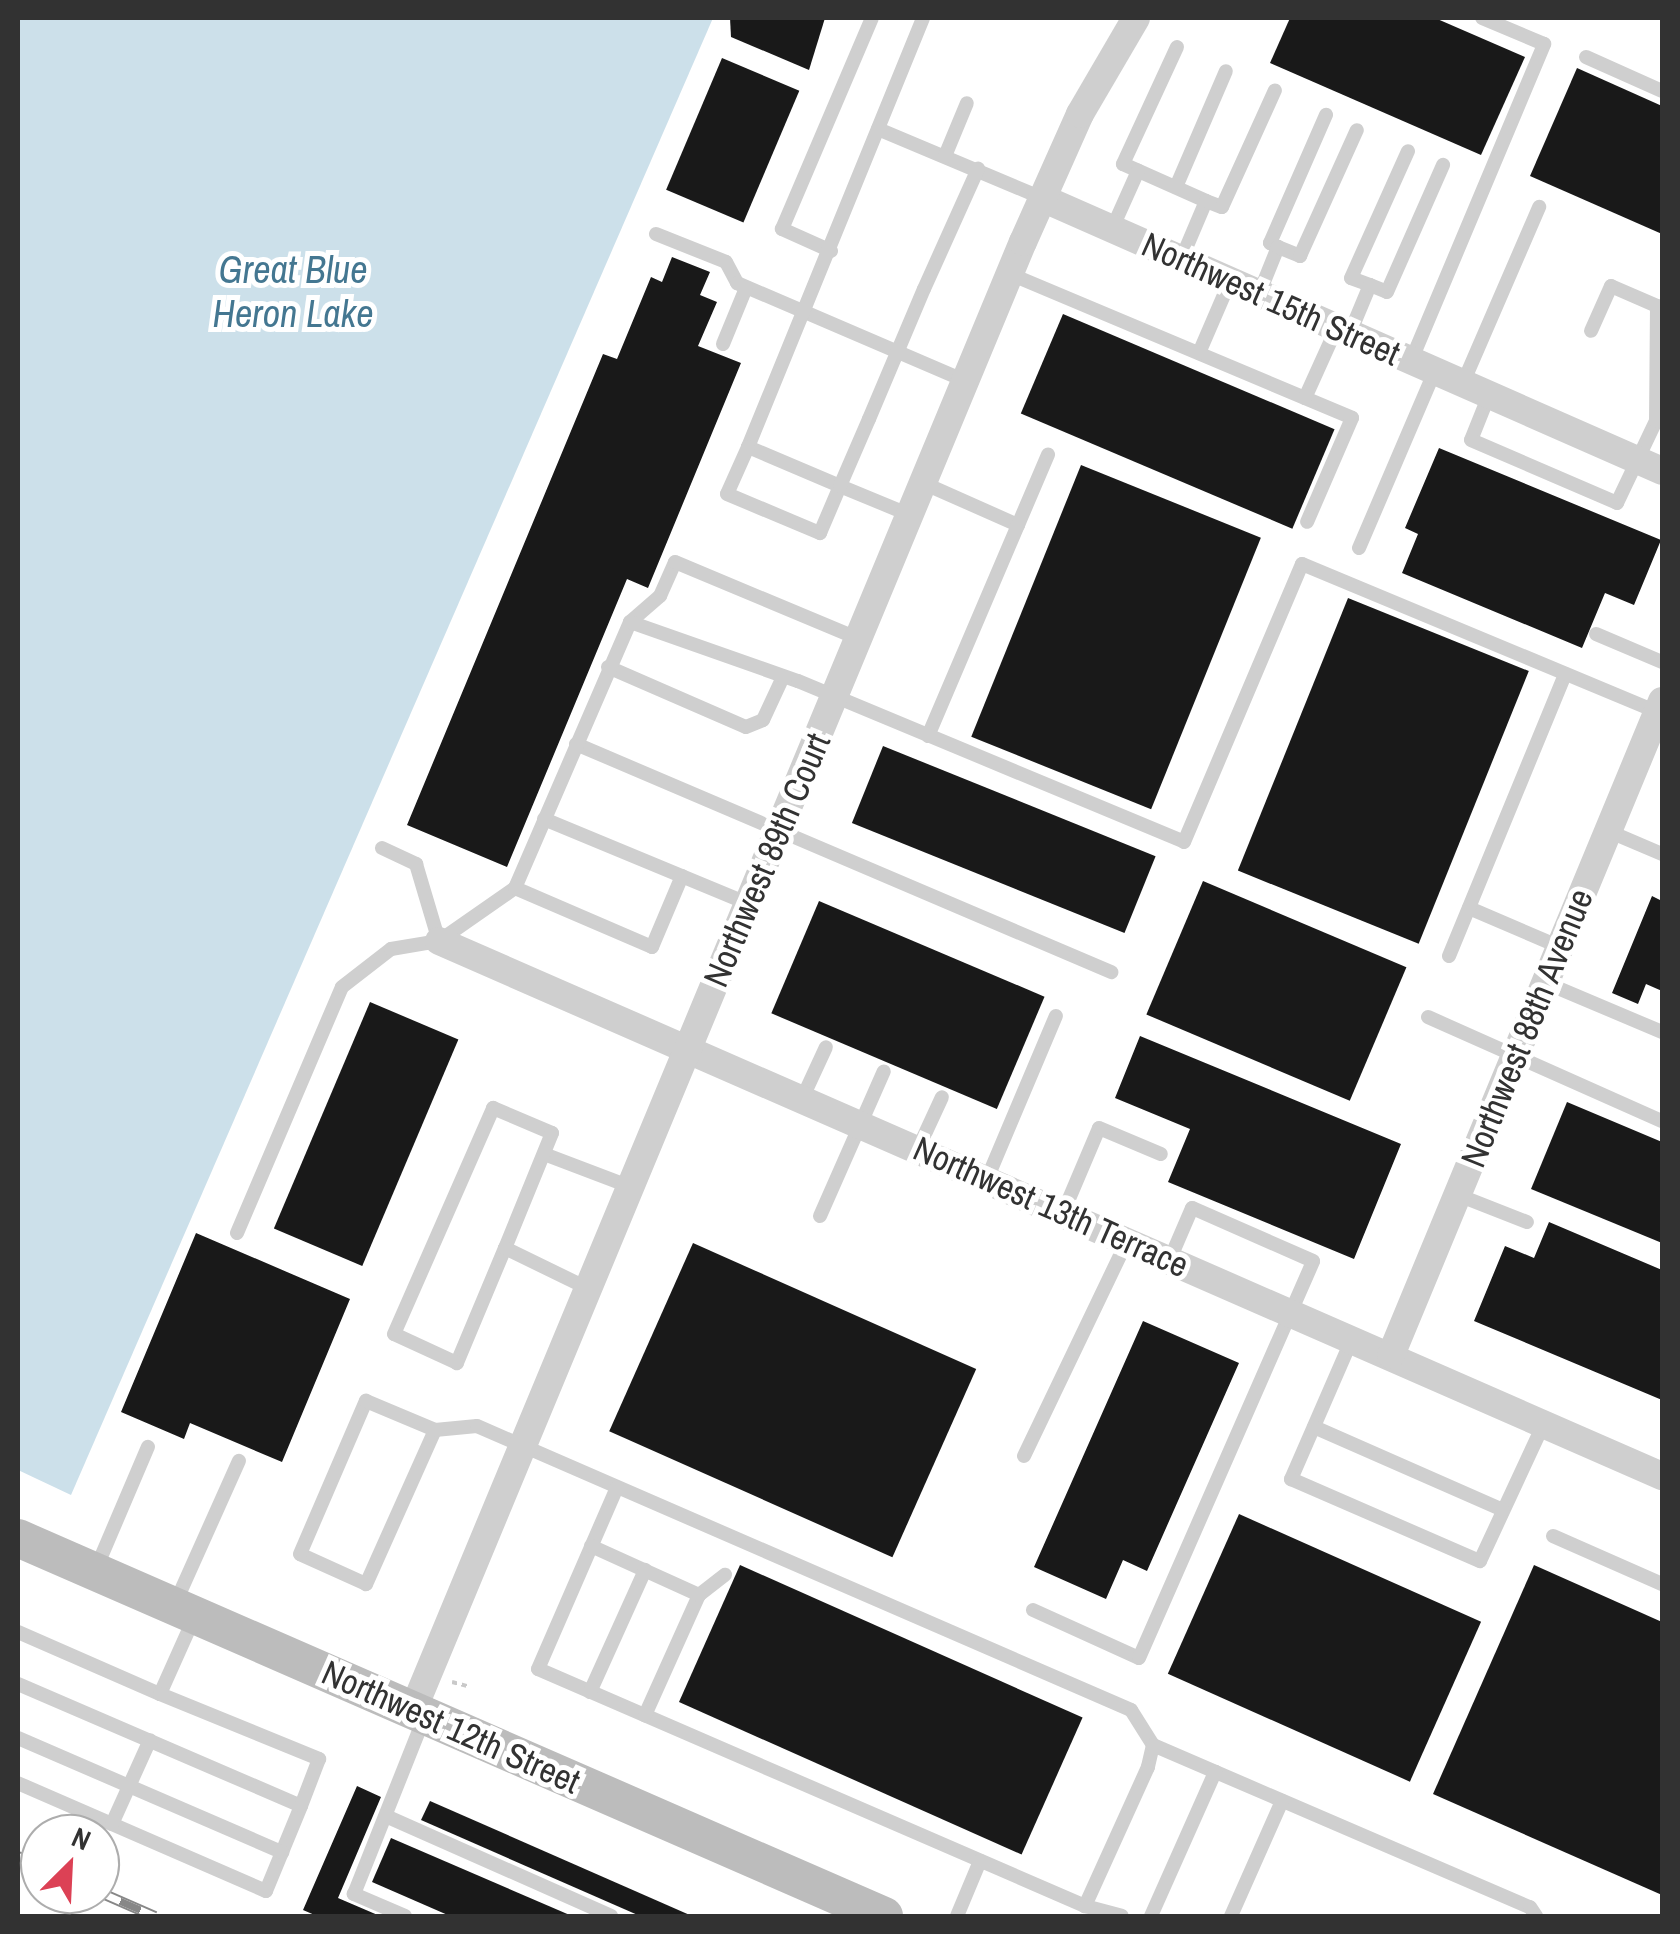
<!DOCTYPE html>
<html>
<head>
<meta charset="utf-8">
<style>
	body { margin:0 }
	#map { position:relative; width:1680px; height:1934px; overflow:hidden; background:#fff; font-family:"Archivo Narrow",sans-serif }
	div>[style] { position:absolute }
	.water>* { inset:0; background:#cce0ea }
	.building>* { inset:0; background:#191919; transform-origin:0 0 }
	.path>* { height:4px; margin-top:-2px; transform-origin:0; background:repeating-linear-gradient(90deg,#c9c9c9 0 5px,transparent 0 10px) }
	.service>* { height:14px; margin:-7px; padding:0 7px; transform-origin:7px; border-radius:7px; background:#cfcfcf }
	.minor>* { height:28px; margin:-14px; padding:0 14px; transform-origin:14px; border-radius:14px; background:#cfcfcf }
	.secondary>* { height:38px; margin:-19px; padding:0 19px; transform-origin:19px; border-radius:19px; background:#bcbcbc }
	.rail>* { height:11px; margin-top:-5.5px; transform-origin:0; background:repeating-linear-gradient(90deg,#fff 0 22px,#878787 0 44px); box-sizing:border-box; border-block:2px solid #878787 }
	span { translate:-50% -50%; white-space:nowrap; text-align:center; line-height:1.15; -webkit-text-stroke:10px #fff; paint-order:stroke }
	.street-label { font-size:35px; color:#323232 }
	.water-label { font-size:38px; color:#447791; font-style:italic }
	.frame { position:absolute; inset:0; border:20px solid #323232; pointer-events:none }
	.north { position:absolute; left:20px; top:1814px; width:100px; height:100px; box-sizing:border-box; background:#fff; border:2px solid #adadad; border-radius:50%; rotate:24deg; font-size:28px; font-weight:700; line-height:40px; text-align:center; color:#323232 }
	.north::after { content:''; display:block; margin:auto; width:35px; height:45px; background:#dc4155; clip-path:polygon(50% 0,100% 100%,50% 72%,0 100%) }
</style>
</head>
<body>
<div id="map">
	<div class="water">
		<i style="clip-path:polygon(18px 18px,713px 18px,71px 1495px,18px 1470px)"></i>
	</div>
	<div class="building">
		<i style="clip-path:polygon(730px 18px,825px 18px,809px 70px,731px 37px)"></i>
		<i style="clip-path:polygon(1290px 18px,1435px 18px,1525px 57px,1481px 155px,1270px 63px)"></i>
		<i style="left:722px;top:58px;width:84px;height:143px;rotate:23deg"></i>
		<i style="clip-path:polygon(1577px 68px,1662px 106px,1662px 234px,1530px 176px)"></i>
		<i style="clip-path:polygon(672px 257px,710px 272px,700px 295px,717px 302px,698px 346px,741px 363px,648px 588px,627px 579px,507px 867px,407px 825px,603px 354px,617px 359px,651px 277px,662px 282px)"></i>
		<i style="left:1063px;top:314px;width:295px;height:108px;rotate:23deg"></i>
		<i style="clip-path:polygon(1439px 448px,1661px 540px,1634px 605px,1605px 593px,1582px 648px,1402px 573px,1418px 534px,1405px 528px)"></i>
		<i style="left:1081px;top:465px;width:194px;height:293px;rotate:22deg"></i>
		<i style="left:1348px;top:598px;width:195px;height:294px;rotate:22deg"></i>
		<i style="left:883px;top:746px;width:294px;height:83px;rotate:22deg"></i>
		<i style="left:1203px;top:881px;width:221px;height:145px;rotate:23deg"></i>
		<i style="clip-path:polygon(1652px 896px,1662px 901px,1662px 991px,1646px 984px,1638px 1004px,1612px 993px)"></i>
		<i style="left:819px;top:901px;width:245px;height:122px;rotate:23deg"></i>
		<i style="left:370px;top:1002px;width:96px;height:246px;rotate:23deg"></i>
		<i style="clip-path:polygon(1140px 1036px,1401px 1144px,1354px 1259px,1168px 1182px,1190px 1129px,1115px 1098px)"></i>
		<i style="clip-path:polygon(1567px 1102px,1662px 1142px,1662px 1243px,1531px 1189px)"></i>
		<i style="clip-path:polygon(1549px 1222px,1662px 1270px,1662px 1400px,1474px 1321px,1505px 1246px,1534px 1258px)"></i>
		<i style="clip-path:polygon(196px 1233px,350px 1299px,282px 1462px,190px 1423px,184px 1439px,121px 1412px)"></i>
		<i style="left:693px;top:1243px;width:310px;height:206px;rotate:24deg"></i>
		<i style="clip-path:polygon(1143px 1321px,1239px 1363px,1147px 1571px,1123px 1560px,1106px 1599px,1034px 1567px)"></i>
		<i style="left:1239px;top:1514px;width:265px;height:175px;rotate:24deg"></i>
		<i style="left:740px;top:1565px;width:375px;height:150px;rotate:24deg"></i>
		<i style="clip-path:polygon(1534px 1565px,1662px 1622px,1662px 1895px,1433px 1794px)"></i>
		<i style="clip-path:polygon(357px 1786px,381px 1797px,338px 1898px,380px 1916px,317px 1916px,303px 1910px)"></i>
		<i style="clip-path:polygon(430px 1801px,692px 1916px,640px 1916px,421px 1820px)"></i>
		<i style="clip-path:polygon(391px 1838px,572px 1916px,450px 1916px,372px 1882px)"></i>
	</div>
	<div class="path">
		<i style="left:452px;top:1682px;width:16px;rotate:15deg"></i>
	</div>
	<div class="service">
		<i style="left:1177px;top:47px;width:129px;rotate:114.8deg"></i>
		<i style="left:1123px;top:164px;width:91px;rotate:24deg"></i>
		<i style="left:1586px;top:57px;width:83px;rotate:24.1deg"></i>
		<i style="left:878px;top:129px;width:178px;rotate:22.8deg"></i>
		<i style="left:945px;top:156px;width:57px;rotate:-67.5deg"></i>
		<i style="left:1176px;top:187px;width:126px;rotate:-66.7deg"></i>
		<i style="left:1112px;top:229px;width:64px;rotate:-65.9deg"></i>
		<i style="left:656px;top:234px;width:75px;rotate:21.8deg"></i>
		<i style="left:726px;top:262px;width:24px;rotate:62deg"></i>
		<i style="left:737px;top:283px;width:249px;rotate:23.2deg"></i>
		<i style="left:1278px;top:247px;width:9px;rotate:-153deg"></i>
		<i style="left:1270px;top:243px;width:140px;rotate:-66.4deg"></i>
		<i style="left:831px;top:251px;width:54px;rotate:-155.8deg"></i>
		<i style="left:782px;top:229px;width:229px;rotate:-66.9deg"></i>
		<i style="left:1181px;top:260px;width:64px;rotate:-67deg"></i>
		<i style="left:1206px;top:201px;width:17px;rotate:21deg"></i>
		<i style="left:1222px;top:207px;width:128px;rotate:-65.6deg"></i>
		<i style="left:1010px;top:274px;width:371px;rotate:22.8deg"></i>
		<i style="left:1352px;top:418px;width:113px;rotate:113.4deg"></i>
		<i style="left:1370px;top:285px;width:20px;rotate:-160deg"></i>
		<i style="left:1351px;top:278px;width:139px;rotate:-65.8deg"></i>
		<i style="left:1259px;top:294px;width:51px;rotate:-68deg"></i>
		<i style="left:1278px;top:247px;width:24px;rotate:22deg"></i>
		<i style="left:1300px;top:256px;width:138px;rotate:-65.7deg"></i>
		<i style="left:1350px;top:333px;width:52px;rotate:-67.4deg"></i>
		<i style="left:1370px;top:285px;width:18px;rotate:22deg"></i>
		<i style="left:1387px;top:292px;width:139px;rotate:-66.2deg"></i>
		<i style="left:723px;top:344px;width:61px;rotate:-67.7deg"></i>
		<i style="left:1199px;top:353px;width:78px;rotate:-66.7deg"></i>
		<i style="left:1411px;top:361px;width:344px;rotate:-67.2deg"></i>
		<i style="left:1544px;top:44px;width:67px;rotate:-157.2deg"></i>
		<i style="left:1463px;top:383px;width:192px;rotate:-66.6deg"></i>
		<i style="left:1489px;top:395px;width:48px;rotate:111.8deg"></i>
		<i style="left:1471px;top:440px;width:159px;rotate:23.3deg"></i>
		<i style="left:1617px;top:503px;width:91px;rotate:-64.6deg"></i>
		<i style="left:1656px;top:421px;width:115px;rotate:-89.5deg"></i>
		<i style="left:1657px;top:306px;width:50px;rotate:-156.5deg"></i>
		<i style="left:1611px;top:286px;width:49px;rotate:114deg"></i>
		<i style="left:1305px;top:398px;width:78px;rotate:-65.7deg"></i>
		<i style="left:748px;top:447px;width:463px;rotate:-67.8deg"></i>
		<i style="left:923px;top:483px;width:104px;rotate:23.9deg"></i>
		<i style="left:910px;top:515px;width:76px;rotate:-157.5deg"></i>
		<i style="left:840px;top:486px;width:100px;rotate:-157deg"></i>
		<i style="left:748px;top:447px;width:51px;rotate:114.1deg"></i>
		<i style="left:727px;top:494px;width:101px;rotate:22.8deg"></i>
		<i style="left:820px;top:533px;width:51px;rotate:-66.9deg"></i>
		<i style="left:840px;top:486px;width:73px;rotate:-66.6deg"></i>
		<i style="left:869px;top:419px;width:141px;rotate:-67.1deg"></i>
		<i style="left:924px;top:289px;width:132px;rotate:-65.8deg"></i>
		<i style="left:1359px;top:548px;width:193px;rotate:-66.8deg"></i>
		<i style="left:630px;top:622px;width:40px;rotate:-41deg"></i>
		<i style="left:660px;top:596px;width:37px;rotate:-66deg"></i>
		<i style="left:675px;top:562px;width:199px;rotate:22.7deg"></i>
		<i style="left:1596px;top:634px;width:72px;rotate:23deg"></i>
		<i style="left:608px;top:667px;width:150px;rotate:23.5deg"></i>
		<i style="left:746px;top:727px;width:18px;rotate:-22deg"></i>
		<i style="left:763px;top:720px;width:47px;rotate:-65.1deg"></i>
		<i style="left:928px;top:736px;width:306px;rotate:-66.9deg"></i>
		<i style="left:576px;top:744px;width:582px;rotate:23.08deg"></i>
		<i style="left:544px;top:819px;width:222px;rotate:22.5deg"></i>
		<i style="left:1608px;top:831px;width:59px;rotate:23.1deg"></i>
		<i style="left:382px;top:848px;width:38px;rotate:25deg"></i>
		<i style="left:416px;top:864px;width:80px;rotate:73.4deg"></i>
		<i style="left:515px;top:888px;width:149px;rotate:23.3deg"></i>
		<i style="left:652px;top:947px;width:77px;rotate:-67.1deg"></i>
		<i style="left:1469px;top:908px;width:99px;rotate:23.2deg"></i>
		<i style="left:1449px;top:956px;width:305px;rotate:-67.6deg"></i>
		<i style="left:1546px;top:983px;width:126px;rotate:22.9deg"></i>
		<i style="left:1428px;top:1017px;width:256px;rotate:24deg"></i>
		<i style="left:802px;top:1099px;width:57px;rotate:-65.2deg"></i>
		<i style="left:918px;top:1149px;width:57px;rotate:-65.2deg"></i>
		<i style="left:544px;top:1154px;width:93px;rotate:20.8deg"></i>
		<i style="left:987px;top:1179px;width:177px;rotate:-67.1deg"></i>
		<i style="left:1458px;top:1195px;width:74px;rotate:21.4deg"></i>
		<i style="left:1063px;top:1213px;width:92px;rotate:-67deg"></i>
		<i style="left:1099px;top:1128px;width:67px;rotate:22.8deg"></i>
		<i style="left:820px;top:1216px;width:158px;rotate:-66.2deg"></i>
		<i style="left:237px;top:1233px;width:267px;rotate:-66.9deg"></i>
		<i style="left:342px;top:987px;width:62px;rotate:-37.8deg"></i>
		<i style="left:391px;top:949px;width:49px;rotate:-9.5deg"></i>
		<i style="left:439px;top:941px;width:93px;rotate:-34.9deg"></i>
		<i style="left:515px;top:888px;width:290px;rotate:-66.6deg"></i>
		<i style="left:630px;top:622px;width:178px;rotate:19.4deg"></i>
		<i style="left:798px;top:681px;width:418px;rotate:22.6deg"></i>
		<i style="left:1184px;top:842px;width:302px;rotate:-67deg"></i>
		<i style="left:1302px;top:564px;width:386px;rotate:22.6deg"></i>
		<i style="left:505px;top:1248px;width:125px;rotate:112.7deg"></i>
		<i style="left:457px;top:1363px;width:69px;rotate:-155.3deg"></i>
		<i style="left:394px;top:1334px;width:247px;rotate:-66.3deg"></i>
		<i style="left:493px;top:1108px;width:64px;rotate:23deg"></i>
		<i style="left:552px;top:1133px;width:124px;rotate:112.2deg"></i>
		<i style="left:505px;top:1248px;width:93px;rotate:26deg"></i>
		<i style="left:1352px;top:1339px;width:153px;rotate:113.5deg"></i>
		<i style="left:1291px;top:1479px;width:206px;rotate:23.5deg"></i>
		<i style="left:1480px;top:1561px;width:152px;rotate:-65.1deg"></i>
		<i style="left:1314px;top:1427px;width:206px;rotate:23.7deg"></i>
		<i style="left:435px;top:1430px;width:169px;rotate:114.1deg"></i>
		<i style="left:366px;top:1584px;width:72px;rotate:-155.6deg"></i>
		<i style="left:300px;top:1554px;width:167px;rotate:-66.7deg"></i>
		<i style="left:366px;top:1401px;width:75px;rotate:22.8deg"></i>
		<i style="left:435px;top:1430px;width:42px;rotate:-5.4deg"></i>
		<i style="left:477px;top:1426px;width:713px;rotate:23.47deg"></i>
		<i style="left:1131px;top:1710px;width:41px;rotate:57.8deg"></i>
		<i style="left:1153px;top:1745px;width:23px;rotate:103deg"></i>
		<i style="left:1148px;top:1767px;width:153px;rotate:114.4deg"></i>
		<i style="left:1085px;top:1906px;width:596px;rotate:-156.57deg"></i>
		<i style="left:538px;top:1669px;width:198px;rotate:-66.5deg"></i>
		<i style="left:1024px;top:1456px;width:238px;rotate:-64.4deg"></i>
		<i style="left:1553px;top:1536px;width:119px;rotate:23.8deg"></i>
		<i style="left:591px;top:1546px;width:119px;rotate:24.4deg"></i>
		<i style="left:699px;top:1595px;width:132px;rotate:114.2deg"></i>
		<i style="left:95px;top:1571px;width:135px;rotate:-66.9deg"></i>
		<i style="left:699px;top:1595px;width:33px;rotate:-38deg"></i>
		<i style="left:174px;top:1606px;width:159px;rotate:-65.9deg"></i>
		<i style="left:1033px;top:1610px;width:116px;rotate:24.4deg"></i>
		<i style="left:1139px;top:1658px;width:433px;rotate:-66.3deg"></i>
		<i style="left:1313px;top:1261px;width:132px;rotate:-156.3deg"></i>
		<i style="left:1192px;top:1208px;width:56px;rotate:113.3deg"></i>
		<i style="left:18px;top:1632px;width:155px;rotate:23.6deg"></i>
		<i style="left:160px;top:1694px;width:83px;rotate:-65.9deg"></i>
		<i style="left:18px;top:1684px;width:308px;rotate:23.3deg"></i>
		<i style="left:301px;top:1806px;width:92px;rotate:112.4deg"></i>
		<i style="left:266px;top:1891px;width:270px;rotate:-156.5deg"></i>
		<i style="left:590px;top:1692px;width:134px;rotate:-65.7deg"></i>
		<i style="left:160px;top:1694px;width:172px;rotate:22.2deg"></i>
		<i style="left:319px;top:1759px;width:50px;rotate:111deg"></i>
		<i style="left:18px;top:1738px;width:288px;rotate:23.4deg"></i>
		<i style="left:1153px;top:1745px;width:410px;rotate:23.3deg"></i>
		<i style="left:1530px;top:1907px;width:11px;rotate:56deg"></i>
		<i style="left:388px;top:1817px;width:244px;rotate:23.9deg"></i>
		<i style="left:112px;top:1824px;width:92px;rotate:-65.7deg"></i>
		<i style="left:1085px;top:1906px;width:38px;rotate:15deg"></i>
		<i style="left:405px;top:1916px;width:56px;rotate:-156.7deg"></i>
		<i style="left:354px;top:1894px;width:192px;rotate:-68.3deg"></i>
		<i style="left:957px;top:1916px;width:60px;rotate:-67.3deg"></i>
		<i style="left:1151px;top:1916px;width:158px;rotate:-66deg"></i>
		<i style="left:1231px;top:1916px;width:126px;rotate:-66.1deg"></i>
	</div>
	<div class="minor">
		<i style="left:1042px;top:198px;width:677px;rotate:23.76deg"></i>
		<i style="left:439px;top:941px;width:1335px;rotate:23.63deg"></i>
		<i style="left:1391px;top:1355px;width:708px;rotate:-67.49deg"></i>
		<i style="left:413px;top:1710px;width:1590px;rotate:-67.44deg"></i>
		<i style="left:1023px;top:242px;width:140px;rotate:-66deg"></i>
		<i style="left:1080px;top:114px;width:111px;rotate:-59.7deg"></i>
	</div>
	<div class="secondary">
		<i style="left:18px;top:1538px;width:945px;rotate:23.58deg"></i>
	</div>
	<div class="rail">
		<i style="left:18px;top:1856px;width:24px;rotate:24deg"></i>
		<i style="left:100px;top:1892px;width:60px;rotate:23.6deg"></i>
	</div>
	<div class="street-label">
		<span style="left:1271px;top:299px;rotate:24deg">Northwest 15th Street</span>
		<span style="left:767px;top:860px;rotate:-67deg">Northwest 89th Court</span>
		<span style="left:1527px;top:1028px;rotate:-68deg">Northwest 88th Avenue</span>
		<span style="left:1051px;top:1207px;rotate:24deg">Northwest 13th Terrace</span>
		<span style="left:451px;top:1727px;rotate:24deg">Northwest 12th Street</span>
	</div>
	<div class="water-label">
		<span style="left:293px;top:292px">Great Blue<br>Heron Lake</span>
	</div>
	<div class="frame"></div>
	<div class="north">N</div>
</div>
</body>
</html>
